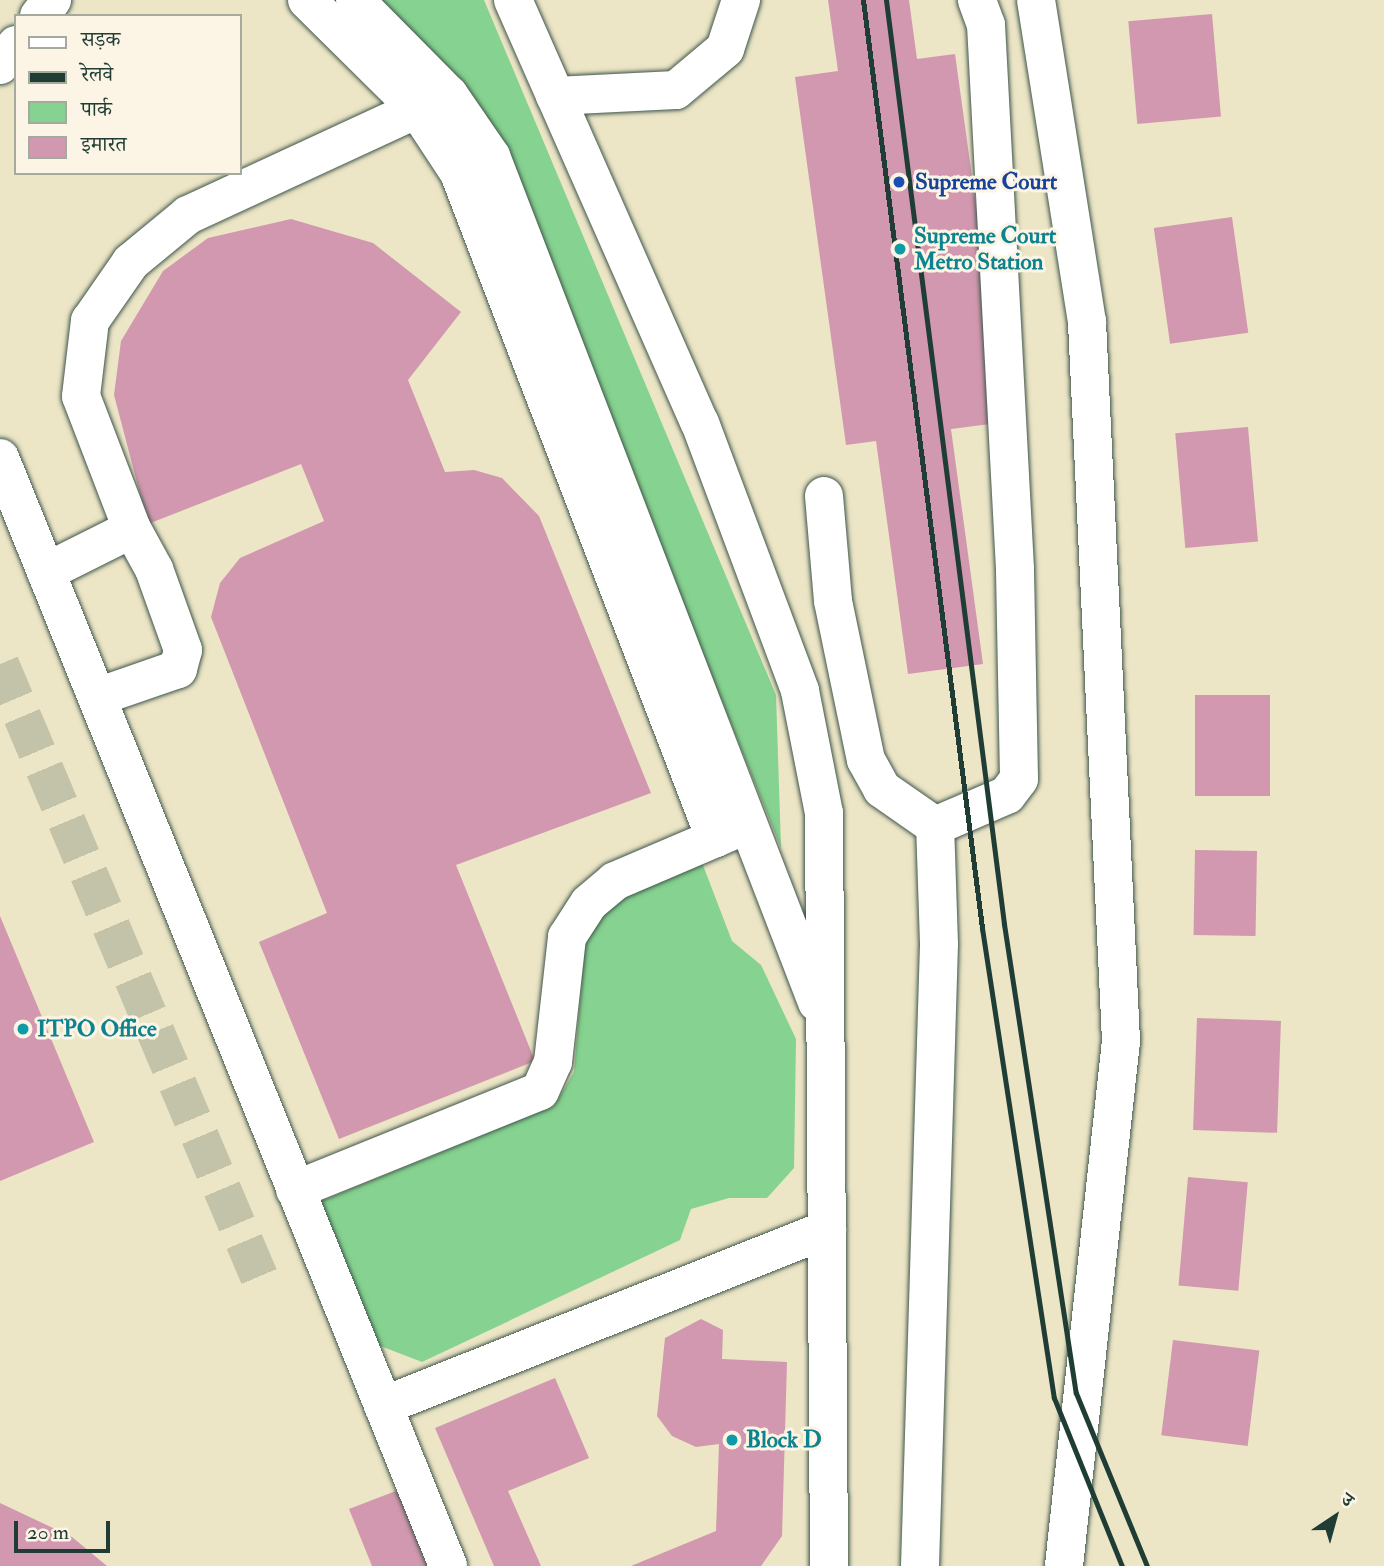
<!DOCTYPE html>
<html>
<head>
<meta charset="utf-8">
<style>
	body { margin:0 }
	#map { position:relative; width:1384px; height:1566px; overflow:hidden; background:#ece5c6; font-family:"IM FELL Double Pica","Noto Serif Devanagari",serif }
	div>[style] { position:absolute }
	.green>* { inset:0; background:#86d290 }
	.building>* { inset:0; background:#d298af; transform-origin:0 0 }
	.minor-tunnel>* { height:38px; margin-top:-19px; transform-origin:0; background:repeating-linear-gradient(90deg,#c3c3a9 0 38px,transparent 0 57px) }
	.roads { filter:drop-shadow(0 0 2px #3e564a) drop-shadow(0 0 2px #3e564a) }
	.minor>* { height:38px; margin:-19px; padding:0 19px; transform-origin:19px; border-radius:19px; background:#fff }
	.rail>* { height:5px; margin:-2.5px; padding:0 2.5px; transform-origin:2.5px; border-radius:2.5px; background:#1f3d34 }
	.dots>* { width:19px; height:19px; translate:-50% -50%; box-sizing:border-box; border:4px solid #fcf5e5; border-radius:50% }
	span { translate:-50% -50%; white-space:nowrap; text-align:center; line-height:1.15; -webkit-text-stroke:6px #fcf5e5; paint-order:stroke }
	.transit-label { font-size:23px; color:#164399; font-weight:700 }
	.left { translate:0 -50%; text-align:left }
	.culture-label { font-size:23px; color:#0d838f; font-weight:700 }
	.legend { position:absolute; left:14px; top:14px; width:228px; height:161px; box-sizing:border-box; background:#fcf5e5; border:2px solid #a4ab9e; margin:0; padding:9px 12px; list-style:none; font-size:21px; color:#1f3d34 }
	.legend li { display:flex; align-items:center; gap:14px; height:35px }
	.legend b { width:35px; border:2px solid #a4ab9e }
	.north { position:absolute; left:1300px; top:1482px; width:70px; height:70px; -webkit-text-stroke:5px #fcf5e5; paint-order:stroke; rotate:36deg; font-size:19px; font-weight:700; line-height:28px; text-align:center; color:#1f3d34 }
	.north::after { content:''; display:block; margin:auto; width:24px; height:32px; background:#1f3d34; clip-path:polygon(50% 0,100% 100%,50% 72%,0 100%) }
	.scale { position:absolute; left:14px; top:1521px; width:96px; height:32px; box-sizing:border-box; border:4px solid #1f3d34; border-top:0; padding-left:9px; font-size:21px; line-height:24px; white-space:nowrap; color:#1f3d34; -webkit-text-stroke:5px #fcf5e5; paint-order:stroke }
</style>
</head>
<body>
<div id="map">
	<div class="green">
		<i style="clip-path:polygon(377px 0,484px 0,776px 695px,781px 848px,485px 113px)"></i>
		<i style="clip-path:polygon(701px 860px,732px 941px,761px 965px,796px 1039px,794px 1168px,767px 1198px,729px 1198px,691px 1209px,680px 1240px,422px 1362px,378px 1345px,319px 1202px,554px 1106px,574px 1072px,586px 931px,619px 892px)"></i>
	</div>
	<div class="building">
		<i style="clip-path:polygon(828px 0,909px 0,917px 59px,955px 54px,1006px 422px,951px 429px,983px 664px,908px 674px,876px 441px,846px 445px,795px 77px,838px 71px)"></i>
		<i style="left:1212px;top:14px;width:103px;height:84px;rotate:85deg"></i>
		<i style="left:1232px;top:217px;width:117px;height:79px;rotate:82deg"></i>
		<i style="clip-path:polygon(291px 219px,373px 243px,461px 312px,408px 380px,445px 472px,474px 470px,502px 478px,539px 516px,651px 793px,456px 865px,535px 1061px,339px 1139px,259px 942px,327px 913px,211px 617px,220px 583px,240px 558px,324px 521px,301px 464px,148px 524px,114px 395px,121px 341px,163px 271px,208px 238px)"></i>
		<i style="left:1248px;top:427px;width:115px;height:73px;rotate:85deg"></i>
		<i style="left:1195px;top:695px;width:75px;height:101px"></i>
		<i style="left:1195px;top:850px;width:62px;height:85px;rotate:1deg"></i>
		<i style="clip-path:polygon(0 916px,94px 1142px,0 1181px)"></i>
		<i style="left:1197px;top:1018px;width:84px;height:112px;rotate:2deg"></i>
		<i style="left:1188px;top:1177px;width:60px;height:109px;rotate:5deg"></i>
		<i style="clip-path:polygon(701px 1319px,723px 1330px,722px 1359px,787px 1362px,782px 1536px,761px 1566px,631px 1566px,716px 1531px,719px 1444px,696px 1447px,672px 1436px,657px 1416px,665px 1338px)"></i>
		<i style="left:1173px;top:1340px;width:87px;height:96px;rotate:7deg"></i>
		<i style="clip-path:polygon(555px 1378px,589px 1458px,508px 1491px,541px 1566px,494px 1566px,435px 1428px)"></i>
		<i style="clip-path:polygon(401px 1489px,431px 1566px,372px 1566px,349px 1509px)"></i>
		<i style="clip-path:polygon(0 1503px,72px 1537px,107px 1566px,0 1566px)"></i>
	</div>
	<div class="minor-tunnel">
		<i style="left:0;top:664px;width:683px;rotate:67.08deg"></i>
	</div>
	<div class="roads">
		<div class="minor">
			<i style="left:307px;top:0;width:155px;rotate:44.7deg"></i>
			<i style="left:417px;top:109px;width:77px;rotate:56.7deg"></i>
			<i style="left:459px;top:173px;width:713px;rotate:68.95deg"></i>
			<i style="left:355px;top:0;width:134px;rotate:45.3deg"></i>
			<i style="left:449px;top:95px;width:74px;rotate:55.5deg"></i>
			<i style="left:491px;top:156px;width:907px;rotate:68.93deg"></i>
			<i style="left:513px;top:0;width:462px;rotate:66.2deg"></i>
			<i style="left:700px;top:423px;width:286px;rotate:69.5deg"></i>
			<i style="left:800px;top:691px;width:124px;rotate:78.9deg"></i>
			<i style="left:824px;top:813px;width:753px;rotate:89.62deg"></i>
			<i style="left:1036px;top:0;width:326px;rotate:81deg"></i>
			<i style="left:1087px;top:322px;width:720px;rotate:87.29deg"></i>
			<i style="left:1121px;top:1041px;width:528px;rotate:96.2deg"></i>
			<i style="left:39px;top:16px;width:21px;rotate:-51deg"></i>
			<i style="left:0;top:65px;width:26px;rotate:-51deg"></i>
			<i style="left:555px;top:96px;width:121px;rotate:-2.8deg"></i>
			<i style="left:676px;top:90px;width:64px;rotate:-39.9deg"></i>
			<i style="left:725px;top:49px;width:52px;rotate:-71.9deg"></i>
			<i style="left:0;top:458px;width:1195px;rotate:67.98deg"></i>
			<i style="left:824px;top:496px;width:105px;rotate:85.1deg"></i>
			<i style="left:833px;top:601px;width:162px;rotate:78.3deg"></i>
			<i style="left:866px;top:760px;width:33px;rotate:61deg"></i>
			<i style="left:882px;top:789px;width:65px;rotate:34.9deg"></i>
			<i style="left:132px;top:529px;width:142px;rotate:-111deg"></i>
			<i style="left:81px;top:396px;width:76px;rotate:-83.2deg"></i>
			<i style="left:90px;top:321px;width:72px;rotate:-55.2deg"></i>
			<i style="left:131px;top:262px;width:74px;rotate:-39.5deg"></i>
			<i style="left:188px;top:215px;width:274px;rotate:-24.8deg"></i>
			<i style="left:46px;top:572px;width:96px;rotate:-26.6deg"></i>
			<i style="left:132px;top:529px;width:46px;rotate:61.2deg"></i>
			<i style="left:154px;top:569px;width:86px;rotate:70.3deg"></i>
			<i style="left:183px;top:650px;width:20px;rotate:105deg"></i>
			<i style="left:178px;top:669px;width:86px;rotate:160.9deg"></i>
			<i style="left:935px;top:826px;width:78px;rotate:-23.3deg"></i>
			<i style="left:1007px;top:795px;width:20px;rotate:-53deg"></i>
			<i style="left:1019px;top:779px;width:210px;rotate:-91.1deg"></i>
			<i style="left:1015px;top:569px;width:545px;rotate:-93.05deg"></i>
			<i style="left:986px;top:25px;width:27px;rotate:-110deg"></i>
			<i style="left:295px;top:1190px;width:264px;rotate:-22deg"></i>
			<i style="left:540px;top:1091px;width:32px;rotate:-66deg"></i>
			<i style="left:553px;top:1062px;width:126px;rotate:-83.6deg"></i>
			<i style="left:567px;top:937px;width:40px;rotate:-57.1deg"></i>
			<i style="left:589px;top:903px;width:34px;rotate:-40deg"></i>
			<i style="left:615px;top:881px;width:133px;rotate:-23.1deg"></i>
			<i style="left:383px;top:1406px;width:478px;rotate:-21.7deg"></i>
			<i style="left:920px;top:1566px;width:622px;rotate:-88.25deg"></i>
			<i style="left:939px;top:944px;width:118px;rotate:-91.9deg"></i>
		</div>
	</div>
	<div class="rail">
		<i style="left:863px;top:0;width:936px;rotate:82.69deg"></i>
		<i style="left:982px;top:928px;width:475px;rotate:81.3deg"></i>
		<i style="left:1054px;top:1398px;width:181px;rotate:68deg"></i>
		<i style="left:886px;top:0;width:932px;rotate:82.72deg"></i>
		<i style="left:1004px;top:924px;width:474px;rotate:81.3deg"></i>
		<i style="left:1076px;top:1393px;width:187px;rotate:67.7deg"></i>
	</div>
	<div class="dots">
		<i style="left:899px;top:182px;background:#1a4fb4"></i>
		<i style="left:900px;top:249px;background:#0f9aa8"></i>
		<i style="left:23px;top:1029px;background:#0f9aa8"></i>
		<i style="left:732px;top:1440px;background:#0f9aa8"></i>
	</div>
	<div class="transit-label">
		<span class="left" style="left:915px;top:182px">Supreme Court</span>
	</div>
	<div class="culture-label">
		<span class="left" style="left:914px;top:249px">Supreme Court<br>Metro Station</span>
		<span class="left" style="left:37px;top:1029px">ITPO Office</span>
		<span class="left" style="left:746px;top:1440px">Block D</span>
	</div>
	<ul class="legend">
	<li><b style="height:9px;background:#fff"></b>सड़क</li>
	<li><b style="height:9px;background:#1f3d34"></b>रेलवे</li>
	<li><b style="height:19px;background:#86d290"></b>पार्क</li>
	<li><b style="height:19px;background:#d298af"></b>इमारत</li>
	</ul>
	<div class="north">उ</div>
	<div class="scale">20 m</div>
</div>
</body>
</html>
